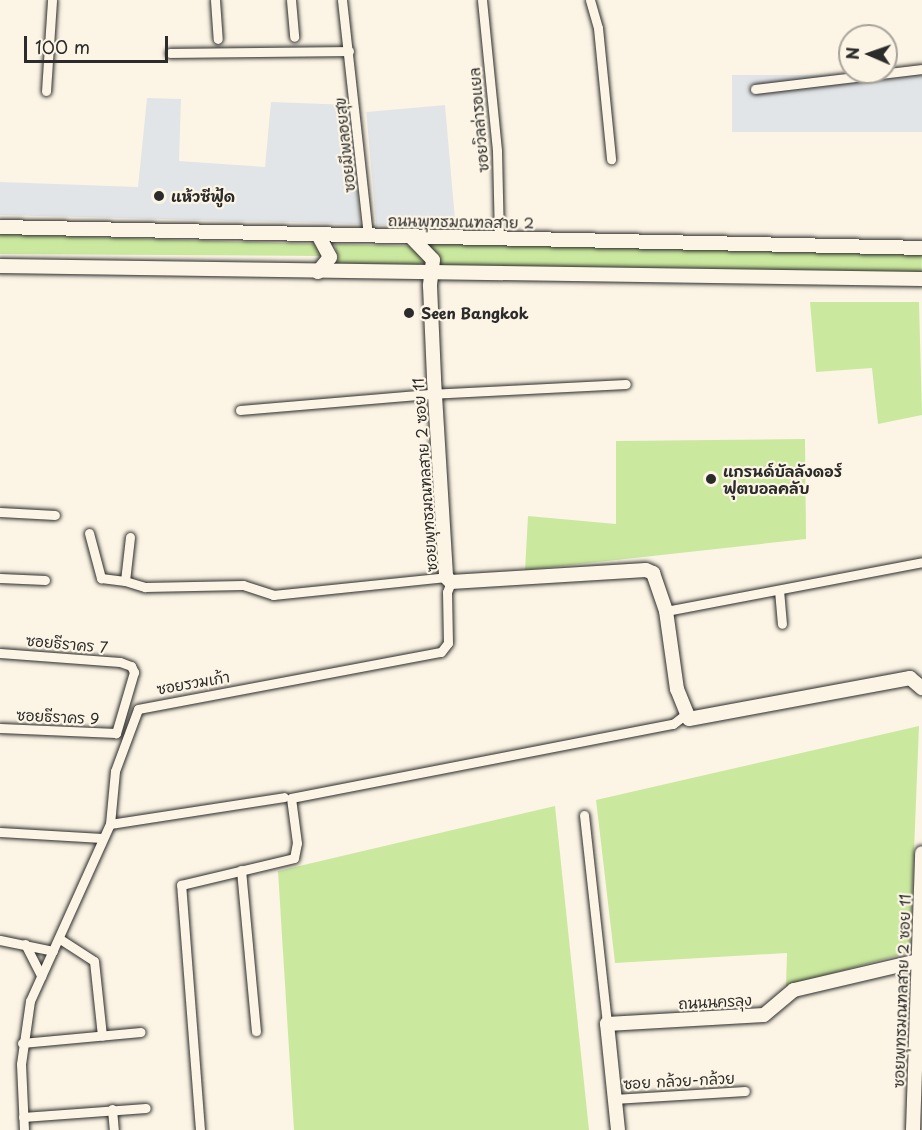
<!DOCTYPE html>
<html>
<head>
<meta charset="utf-8">
<style>
	body { margin:0 }
	#map { position:relative; width:922px; height:1130px; overflow:hidden; background:#fcf5e5; font-family:"Playpen Sans","Playpen Sans Thai",sans-serif }
	div>[style] { position:absolute }
	.built>* { inset:0; background:#e2e5e7; transform-origin:0 0 }
	.green>* { inset:0; background:#cbe89f; transform-origin:0 0 }
	.roads { filter:drop-shadow(0 0 2px #2b2b2b) drop-shadow(0 0 2px #2b2b2b) }
	.street>* { height:9px; margin:-4.5px; padding:0 4.5px; transform-origin:4.5px; border-radius:4.5px; background:#fcf5e5 }
	.secondary>* { height:14px; margin:-7px; padding:0 7px; transform-origin:7px; border-radius:7px; background:#fcf5e5 }
	.dots>* { width:16px; height:16px; translate:-50% -50%; box-sizing:border-box; border:3px solid #fcf5e5; border-radius:50% }
	span { translate:-50% -50%; white-space:nowrap; text-align:center; line-height:1.15; -webkit-text-stroke:4.5px #fcf5e5; paint-order:stroke }
	.street-label { font-size:15px; color:#2b2b2b }
	.poi-label { font-size:15px; color:#2b2b2b; font-weight:700 }
	.left { translate:0 -50%; text-align:left }
	.north { position:absolute; left:838px; top:24px; width:60px; height:60px; box-sizing:border-box; background:#fcf5e5; border:2px solid #a8a49b; border-radius:50%; rotate:272deg; font-size:16px; font-weight:700; line-height:24px; text-align:center; color:#2b2b2b }
	.north::after { content:''; display:block; margin:auto; width:21px; height:27px; background:#2b2b2b; clip-path:polygon(50% 0,100% 100%,50% 72%,0 100%) }
	.scale { position:absolute; left:24px; top:36px; width:144px; height:27px; box-sizing:border-box; border:3px solid #2b2b2b; border-top:0; padding-left:8px; font-size:18px; line-height:21px; white-space:nowrap; color:#2b2b2b; -webkit-text-stroke:4px #fcf5e5; paint-order:stroke }
</style>
</head>
<body>
<div id="map">
	<div class="built">
		<i style="left:922px;top:75px;width:57px;height:190px;rotate:90deg"></i>
		<i style="clip-path:polygon(147px 98px,181px 99px,179px 161px,265px 167px,271px 102px,351px 105px,360px 224px,0 215px,0 182px,138px 187px)"></i>
		<i style="left:445px;top:105px;width:114px;height:79px;rotate:85deg"></i>
	</div>
	<div class="green">
		<i style="clip-path:polygon(0 234px,314px 244px,322px 246px,325px 256px,0 254px)"></i>
		<i style="left:430px;top:243px;width:492px;height:24px;rotate:1deg"></i>
		<i style="clip-path:polygon(335px 244px,416px 246px,426px 261px,419px 265px,338px 263px)"></i>
		<i style="clip-path:polygon(810px 302px,919px 302px,922px 415px,878px 424px,872px 368px,816px 372px)"></i>
		<i style="clip-path:polygon(805px 439px,806px 539px,525px 570px,528px 516px,616px 524px,616px 441px)"></i>
		<i style="clip-path:polygon(919px 726px,910px 952px,786px 986px,787px 953px,615px 963px,596px 800px)"></i>
		<i style="clip-path:polygon(555px 806px,589px 1130px,294px 1130px,278px 871px)"></i>
	</div>
	<div class="roads">
		<div class="street">
			<i style="left:215px;top:0;width:39px;rotate:86deg"></i>
			<i style="left:291px;top:0;width:37px;rotate:85deg"></i>
			<i style="left:342px;top:0;width:237px;rotate:83.7deg"></i>
			<i style="left:482px;top:0;width:152px;rotate:84.3deg"></i>
			<i style="left:497px;top:151px;width:87px;rotate:88.7deg"></i>
			<i style="left:590px;top:0;width:29px;rotate:74deg"></i>
			<i style="left:598px;top:28px;width:132px;rotate:84.3deg"></i>
			<i style="left:170px;top:53px;width:179px;rotate:-0.6deg"></i>
			<i style="left:755px;top:89px;width:168px;rotate:-6.8deg"></i>
			<i style="left:46px;top:91px;width:91px;rotate:-86.2deg"></i>
			<i style="left:240px;top:410px;width:190px;rotate:-4.8deg"></i>
			<i style="left:429px;top:394px;width:197px;rotate:-2.9deg"></i>
			<i style="left:0;top:512px;width:55px;rotate:3.1deg"></i>
			<i style="left:89px;top:533px;width:47px;rotate:75.1deg"></i>
			<i style="left:101px;top:578px;width:24px;rotate:7deg"></i>
			<i style="left:130px;top:537px;width:44px;rotate:96.5deg"></i>
			<i style="left:125px;top:581px;width:21px;rotate:17deg"></i>
			<i style="left:145px;top:587px;width:98px;rotate:-1.2deg"></i>
			<i style="left:243px;top:585px;width:32px;rotate:18deg"></i>
			<i style="left:273px;top:595px;width:174px;rotate:-5.9deg"></i>
			<i style="left:0;top:578px;width:45px;rotate:2.5deg"></i>
			<i style="left:779px;top:590px;width:34px;rotate:85deg"></i>
			<i style="left:666px;top:611px;width:261px;rotate:-10.8deg"></i>
			<i style="left:0;top:653px;width:120px;rotate:4.3deg"></i>
			<i style="left:120px;top:662px;width:12px;rotate:20deg"></i>
			<i style="left:131px;top:666px;width:7px;rotate:63deg"></i>
			<i style="left:134px;top:672px;width:64px;rotate:106.4deg"></i>
			<i style="left:116px;top:733px;width:116px;rotate:-177.5deg"></i>
			<i style="left:584px;top:815px;width:210px;rotate:83.7deg"></i>
			<i style="left:110px;top:824px;width:176px;rotate:-8.8deg"></i>
			<i style="left:0;top:832px;width:102px;rotate:3.4deg"></i>
			<i style="left:241px;top:870px;width:162px;rotate:84.7deg"></i>
			<i style="left:60px;top:939px;width:40px;rotate:32.9deg"></i>
			<i style="left:94px;top:961px;width:75px;rotate:83.9deg"></i>
			<i style="left:0;top:940px;width:54px;rotate:11.7deg"></i>
			<i style="left:25px;top:944px;width:36px;rotate:63deg"></i>
			<i style="left:22px;top:1043px;width:119px;rotate:-5.3deg"></i>
			<i style="left:614px;top:1099px;width:131px;rotate:-3.5deg"></i>
			<i style="left:112px;top:1109px;width:21px;rotate:85deg"></i>
			<i style="left:23px;top:1117px;width:123px;rotate:-4.2deg"></i>
			<i style="left:24px;top:1130px;width:66px;rotate:-92.6deg"></i>
			<i style="left:21px;top:1064px;width:64px;rotate:-81.9deg"></i>
			<i style="left:30px;top:1001px;width:194px;rotate:-65.7deg"></i>
			<i style="left:110px;top:824px;width:53px;rotate:-84.6deg"></i>
			<i style="left:115px;top:771px;width:66px;rotate:-69.6deg"></i>
			<i style="left:138px;top:709px;width:308px;rotate:-10.7deg"></i>
			<i style="left:441px;top:652px;width:11px;rotate:-52deg"></i>
			<i style="left:448px;top:643px;width:51px;rotate:-91.1deg"></i>
			<i style="left:447px;top:592px;width:11px;rotate:-68deg"></i>
			<i style="left:200px;top:1130px;width:246px;rotate:-94.4deg"></i>
			<i style="left:181px;top:885px;width:116px;rotate:-13.4deg"></i>
			<i style="left:294px;top:858px;width:15px;rotate:-79deg"></i>
			<i style="left:297px;top:843px;width:45px;rotate:-97.6deg"></i>
			<i style="left:291px;top:798px;width:389px;rotate:-11deg"></i>
			<i style="left:673px;top:724px;width:16px;rotate:-38deg"></i>
		</div>
		<div class="secondary">
			<i style="left:0;top:227px;width:922px;rotate:1.3deg"></i>
			<i style="left:410px;top:236px;width:33px;rotate:46deg"></i>
			<i style="left:433px;top:260px;width:26px;rotate:97deg"></i>
			<i style="left:430px;top:286px;width:93px;rotate:87.5deg"></i>
			<i style="left:434px;top:379px;width:198px;rotate:86.5deg"></i>
			<i style="left:446px;top:577px;width:7px;rotate:45deg"></i>
			<i style="left:451px;top:582px;width:195px;rotate:-3.5deg"></i>
			<i style="left:646px;top:570px;width:8px;rotate:23deg"></i>
			<i style="left:653px;top:573px;width:40px;rotate:71.1deg"></i>
			<i style="left:666px;top:611px;width:79px;rotate:82deg"></i>
			<i style="left:677px;top:689px;width:32px;rotate:68deg"></i>
			<i style="left:689px;top:719px;width:225px;rotate:-10.5deg"></i>
			<i style="left:910px;top:678px;width:16px;rotate:40deg"></i>
			<i style="left:0;top:266px;width:922px;rotate:0.81deg"></i>
			<i style="left:318px;top:272px;width:19px;rotate:-51deg"></i>
			<i style="left:330px;top:257px;width:24px;rotate:-118deg"></i>
			<i style="left:618px;top:1130px;width:107px;rotate:-95.9deg"></i>
			<i style="left:607px;top:1024px;width:157px;rotate:-3.3deg"></i>
			<i style="left:764px;top:1015px;width:39px;rotate:-40deg"></i>
			<i style="left:794px;top:990px;width:127px;rotate:-13.2deg"></i>
			<i style="left:913px;top:1130px;width:277px;rotate:-88.1deg"></i>
		</div>
	</div>
	<div class="dots">
		<i style="left:159px;top:196px;background:#2b2b2b"></i>
		<i style="left:409px;top:313px;background:#2b2b2b"></i>
		<i style="left:711px;top:479px;background:#2b2b2b"></i>
	</div>
	<div class="street-label">
		<span style="left:478px;top:120px;rotate:-95deg">ซอยวิลล่ารอแยล</span>
		<span style="left:344px;top:145px;rotate:-96deg">ซอยมีพลอยสุข</span>
		<span style="left:461px;top:221px;rotate:1deg">ถนนพุทธมณฑลสาย 2</span>
		<span style="left:424px;top:475px;rotate:-94deg">ซอยพุทธมณฑลสาย 2 ซอย 11</span>
		<span style="left:67px;top:643px;rotate:5deg">ซอยธีราคร 7</span>
		<span style="left:193px;top:682px;rotate:-10deg">ซอยรวมเก้า</span>
		<span style="left:58px;top:716px;rotate:3deg">ซอยธีราคร 9</span>
		<span style="left:901px;top:991px;rotate:-88deg">ซอยพุทธมณฑลสาย 2 ซอย 11</span>
		<span style="left:715px;top:1001px;rotate:-3deg">ถนนนครลุง</span>
		<span style="left:679px;top:1080px;rotate:-3deg">ซอย กล้วย-กล้วย</span>
	</div>
	<div class="poi-label">
		<span class="left" style="left:171px;top:196px">แห้วซีฟู้ด</span>
		<span class="left" style="left:421px;top:313px">Seen Bangkok</span>
		<span class="left" style="left:723px;top:479px">แกรนด์บัลลังดอร์<br>ฟุตบอลคลับ</span>
	</div>
	<div class="north">N</div>
	<div class="scale">100 m</div>
</div>
</body>
</html>
